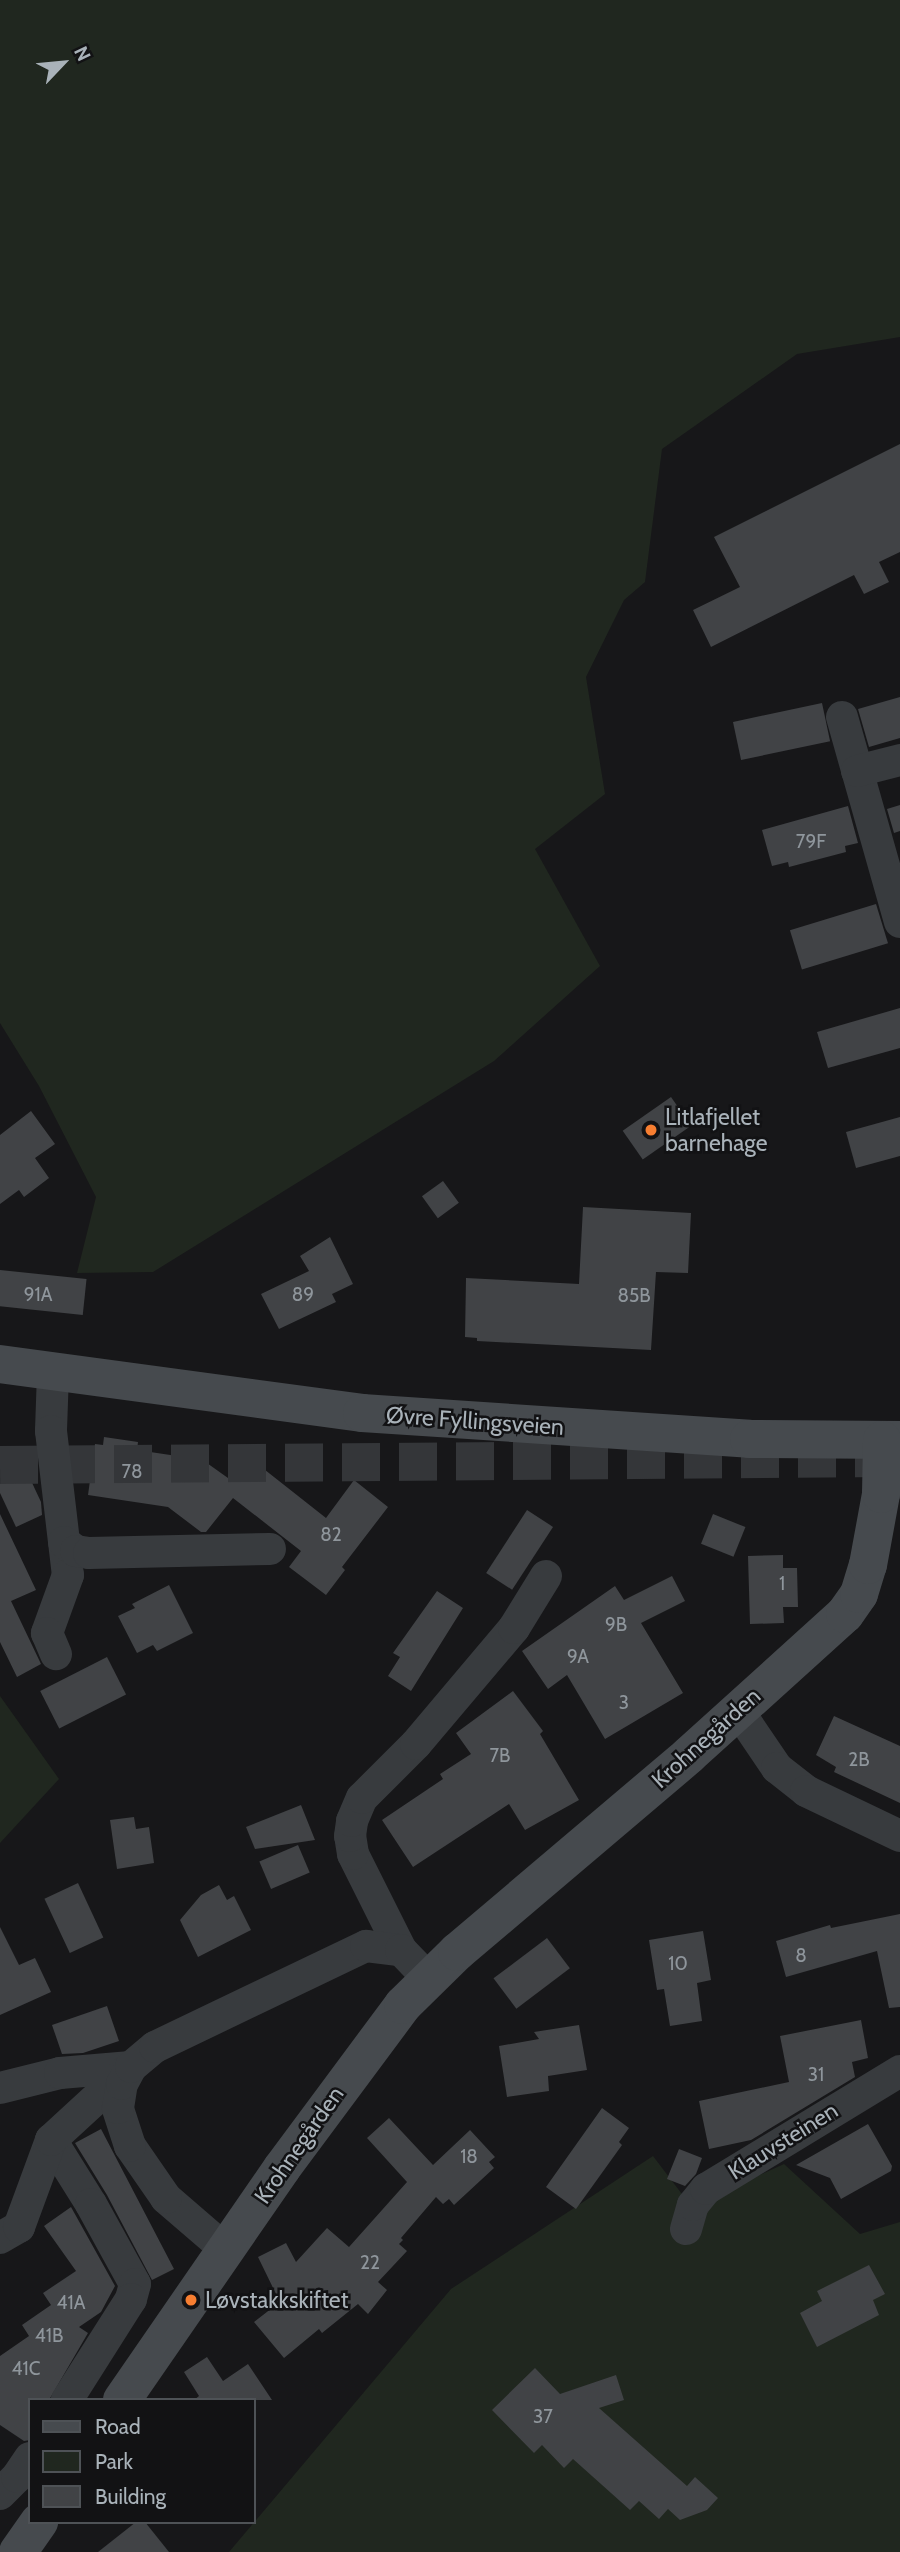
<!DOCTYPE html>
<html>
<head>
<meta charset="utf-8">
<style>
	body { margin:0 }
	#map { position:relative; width:900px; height:2552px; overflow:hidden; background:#171719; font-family:Cabin,sans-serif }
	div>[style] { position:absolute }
	.green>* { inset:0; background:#20271f }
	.building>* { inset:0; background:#414346; transform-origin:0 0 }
	.primary-tunnel>* { height:38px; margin-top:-19px; transform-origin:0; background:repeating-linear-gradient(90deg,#343639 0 38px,transparent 0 57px) }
	.minor>* { height:32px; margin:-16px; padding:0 16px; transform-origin:16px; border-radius:16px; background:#383b3e }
	.secondary>* { height:38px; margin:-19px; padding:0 19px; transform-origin:19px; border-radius:19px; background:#464a4e }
	.dots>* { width:19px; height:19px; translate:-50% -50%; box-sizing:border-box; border:4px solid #121214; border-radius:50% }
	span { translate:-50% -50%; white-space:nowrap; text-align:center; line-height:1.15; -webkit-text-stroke:5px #121214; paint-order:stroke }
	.number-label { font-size:19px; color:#8f969c }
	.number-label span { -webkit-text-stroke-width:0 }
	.poi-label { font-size:23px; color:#a9b2b9 }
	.left { translate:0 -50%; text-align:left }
	.street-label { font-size:23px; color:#a9b2b9 }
	.legend { position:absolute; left:28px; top:2398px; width:228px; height:126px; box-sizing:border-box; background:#121214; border:2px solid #4e5256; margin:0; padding:9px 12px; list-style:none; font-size:21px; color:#a9b2b9 }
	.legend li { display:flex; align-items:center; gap:14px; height:35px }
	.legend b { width:35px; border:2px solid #4e5256 }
	.north { position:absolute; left:28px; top:28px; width:70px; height:70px; -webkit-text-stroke:5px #121214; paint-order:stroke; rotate:64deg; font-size:19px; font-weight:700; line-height:28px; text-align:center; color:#a9b2b9 }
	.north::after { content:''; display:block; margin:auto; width:24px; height:32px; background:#a9b2b9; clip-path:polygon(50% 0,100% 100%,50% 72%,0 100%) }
</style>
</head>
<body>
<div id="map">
	<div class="green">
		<i style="clip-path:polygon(0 0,900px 0,900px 337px,797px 354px,662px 449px,645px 582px,624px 600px,586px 677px,605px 794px,535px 849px,600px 966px,494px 1061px,153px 1272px,77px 1273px,96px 1197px,39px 1086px,0 1023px)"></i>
		<i style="clip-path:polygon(0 1696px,59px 1779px,0 1843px)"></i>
		<i style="clip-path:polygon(653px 2156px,691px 2206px,784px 2164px,860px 2234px,900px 2222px,900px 2552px,229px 2552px,451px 2289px)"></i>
	</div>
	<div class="building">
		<i style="clip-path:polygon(900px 444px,900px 552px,879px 562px,889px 582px,864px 594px,854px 575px,711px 647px,693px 610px,740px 587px,714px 537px)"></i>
		<i style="clip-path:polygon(900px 697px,900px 738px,869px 747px,858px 709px)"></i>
		<i style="left:822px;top:703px;width:39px;height:91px;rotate:78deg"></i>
		<i style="clip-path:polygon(900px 805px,900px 831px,894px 833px,887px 809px)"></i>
		<i style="clip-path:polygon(848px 806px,858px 843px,845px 846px,846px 852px,789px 867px,788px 862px,772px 866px,762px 830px)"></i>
		<i style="left:876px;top:904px;width:41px;height:90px;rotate:73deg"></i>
		<i style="clip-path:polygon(900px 1008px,900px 1048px,828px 1068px,817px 1032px)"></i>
		<i style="left:671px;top:1097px;width:35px;height:59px;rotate:55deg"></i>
		<i style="clip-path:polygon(31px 1111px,55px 1144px,35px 1158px,49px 1178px,24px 1197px,19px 1190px,0 1204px,0 1135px)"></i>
		<i style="clip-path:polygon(900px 1117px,900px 1156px,856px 1168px,846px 1132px)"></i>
		<i style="left:443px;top:1181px;width:27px;height:26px;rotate:54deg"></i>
		<i style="clip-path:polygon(583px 1207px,691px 1213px,688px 1273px,656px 1272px,651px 1350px,477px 1341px,477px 1338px,465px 1337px,466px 1278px,579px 1284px)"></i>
		<i style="clip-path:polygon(330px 1237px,353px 1284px,332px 1294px,336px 1302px,279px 1329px,261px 1294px,309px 1271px,300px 1256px)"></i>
		<i style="left:0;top:1270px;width:87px;height:36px;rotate:6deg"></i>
		<i style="clip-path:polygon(104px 1437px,138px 1442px,137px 1450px,177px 1456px,183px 1446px,228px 1478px,246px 1455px,326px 1518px,354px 1480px,388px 1507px,342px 1567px,345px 1570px,326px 1595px,289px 1567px,301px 1551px,233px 1498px,206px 1532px,201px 1532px,168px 1507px,88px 1495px,95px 1444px,103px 1445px)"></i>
		<i style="clip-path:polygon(27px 1472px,41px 1502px,42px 1515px,16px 1527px,0 1493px,0 1484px)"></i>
		<i style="left:527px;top:1510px;width:31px;height:75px;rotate:33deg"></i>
		<i style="clip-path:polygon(0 1514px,36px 1590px,11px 1601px,41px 1664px,17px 1677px,0 1642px)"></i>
		<i style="left:713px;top:1514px;width:35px;height:32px;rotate:22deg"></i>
		<i style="clip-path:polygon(783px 1555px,783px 1568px,797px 1568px,798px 1607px,783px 1607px,784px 1623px,750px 1624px,748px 1556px)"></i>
		<i style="clip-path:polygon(672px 1576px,685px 1601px,641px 1623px,683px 1693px,605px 1739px,567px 1675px,548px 1689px,522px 1651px,615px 1586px,624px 1600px)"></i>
		<i style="clip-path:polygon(169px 1585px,193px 1633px,157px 1651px,153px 1645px,137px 1653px,118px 1616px,135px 1608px,132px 1604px)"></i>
		<i style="clip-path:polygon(437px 1591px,463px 1608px,411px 1691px,388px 1676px,400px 1657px,393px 1653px)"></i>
		<i style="left:107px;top:1657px;width:42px;height:75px;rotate:63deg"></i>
		<i style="clip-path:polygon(513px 1691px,543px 1731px,540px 1734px,579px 1800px,525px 1830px,509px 1804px,413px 1867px,382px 1820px,443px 1779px,440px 1774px,471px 1754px,456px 1733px)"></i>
		<i style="clip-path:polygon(834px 1716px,900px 1746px,900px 1803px,834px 1772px,836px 1767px,816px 1755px)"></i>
		<i style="clip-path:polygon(301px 1805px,315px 1840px,255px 1849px,246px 1827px)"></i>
		<i style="clip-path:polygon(134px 1817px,136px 1829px,149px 1827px,154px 1863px,117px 1869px,110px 1820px)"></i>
		<i style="left:298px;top:1845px;width:30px;height:42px;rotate:67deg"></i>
		<i style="left:78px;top:1883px;width:60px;height:37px;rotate:65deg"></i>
		<i style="clip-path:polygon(219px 1885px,227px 1900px,234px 1896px,251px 1930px,198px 1957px,180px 1920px,201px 1895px)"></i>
		<i style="clip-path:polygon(900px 1914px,900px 2007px,889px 2008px,877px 1951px,786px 1977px,776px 1941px,830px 1925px,831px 1928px)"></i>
		<i style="clip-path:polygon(0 1927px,19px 1965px,35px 1958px,51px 1992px,0 2015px)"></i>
		<i style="clip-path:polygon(703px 1931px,711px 1980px,697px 1983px,702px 2021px,670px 2026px,664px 1989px,657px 1990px,649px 1940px)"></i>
		<i style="left:547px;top:1938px;width:38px;height:67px;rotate:53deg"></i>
		<i style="clip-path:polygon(107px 2006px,119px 2041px,83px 2053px,62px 2054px,52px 2025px)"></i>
		<i style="clip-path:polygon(861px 2020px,868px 2058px,852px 2062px,855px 2077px,751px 2140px,709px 2149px,699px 2101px,789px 2082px,780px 2036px)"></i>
		<i style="clip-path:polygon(579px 2025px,587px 2070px,548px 2076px,549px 2091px,507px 2097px,499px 2046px,539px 2039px,534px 2032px)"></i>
		<i style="clip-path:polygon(602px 2108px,629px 2128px,619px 2142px,622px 2145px,576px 2209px,546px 2187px)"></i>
		<i style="clip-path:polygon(389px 2118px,433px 2165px,470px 2130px,495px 2157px,489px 2162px,494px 2168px,454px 2205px,449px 2199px,443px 2204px,436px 2197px,401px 2238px,403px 2240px,399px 2244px,407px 2251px,378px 2282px,387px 2290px,368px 2314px,358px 2304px,322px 2333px,319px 2329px,284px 2358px,254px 2322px,272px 2308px,267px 2301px,276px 2294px,258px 2257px,286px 2243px,296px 2262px,327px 2228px,349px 2247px,407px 2182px,367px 2138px)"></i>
		<i style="clip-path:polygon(868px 2124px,892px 2166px,891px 2171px,841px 2199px,830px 2178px,796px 2165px)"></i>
		<i style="clip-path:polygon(101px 2129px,174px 2269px,152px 2280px,107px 2195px,75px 2143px)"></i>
		<i style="clip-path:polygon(679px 2149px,702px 2158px,696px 2174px,685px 2186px,667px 2179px)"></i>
		<i style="clip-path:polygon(71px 2207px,115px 2286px,101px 2312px,79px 2327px,88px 2333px,49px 2400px,30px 2400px,30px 2440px,24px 2441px,0 2425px,0 2356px,29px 2336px,22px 2325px,51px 2305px,43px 2293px,76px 2271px,44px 2226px)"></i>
		<i style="clip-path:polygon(869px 2265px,885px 2294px,873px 2300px,879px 2315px,817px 2347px,800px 2313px,822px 2301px,817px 2291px)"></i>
		<i style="clip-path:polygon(207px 2357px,223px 2381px,248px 2364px,272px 2400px,194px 2400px,199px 2396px,184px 2372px)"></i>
		<i style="clip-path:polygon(535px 2368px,560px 2394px,616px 2375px,624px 2400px,599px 2408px,687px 2486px,695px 2477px,718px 2498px,707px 2510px,680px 2520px,668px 2509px,659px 2519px,639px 2501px,630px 2510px,573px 2459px,564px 2468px,542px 2445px,534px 2453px,492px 2410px)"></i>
		<i style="clip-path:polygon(136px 2522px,145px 2522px,169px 2552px,98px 2552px)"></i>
	</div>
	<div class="primary-tunnel">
		<i style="left:0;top:1465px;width:887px;rotate:-0.45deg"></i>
	</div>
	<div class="minor">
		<i style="left:842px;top:717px;width:213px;rotate:74.2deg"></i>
		<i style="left:857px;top:771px;width:44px;rotate:-14.3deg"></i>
		<i style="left:53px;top:1373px;width:58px;rotate:92deg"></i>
		<i style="left:51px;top:1431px;width:145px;rotate:83.3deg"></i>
		<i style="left:68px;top:1575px;width:62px;rotate:109.9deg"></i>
		<i style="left:47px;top:1633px;width:23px;rotate:67deg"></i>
		<i style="left:64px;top:1542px;width:15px;rotate:37deg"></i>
		<i style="left:76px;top:1551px;width:13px;rotate:9deg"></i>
		<i style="left:89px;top:1553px;width:181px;rotate:-1.3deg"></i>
		<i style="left:737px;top:1709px;width:71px;rotate:55.9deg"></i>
		<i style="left:777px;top:1768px;width:37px;rotate:38deg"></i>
		<i style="left:806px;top:1791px;width:104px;rotate:25.6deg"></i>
		<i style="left:401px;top:1950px;width:107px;rotate:-116.6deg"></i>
		<i style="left:353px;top:1854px;width:18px;rotate:-99deg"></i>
		<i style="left:350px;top:1836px;width:15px;rotate:-82deg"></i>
		<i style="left:352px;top:1821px;width:25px;rotate:-67deg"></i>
		<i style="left:362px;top:1798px;width:76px;rotate:-45deg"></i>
		<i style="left:416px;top:1744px;width:152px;rotate:-49.8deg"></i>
		<i style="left:514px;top:1628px;width:61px;rotate:-58.4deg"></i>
		<i style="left:0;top:2088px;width:62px;rotate:-14deg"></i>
		<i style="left:60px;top:2073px;width:71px;rotate:-4.8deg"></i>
		<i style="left:51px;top:2140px;width:75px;rotate:58deg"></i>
		<i style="left:91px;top:2204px;width:91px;rotate:61.2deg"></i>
		<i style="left:135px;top:2284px;width:16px;rotate:105deg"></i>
		<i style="left:131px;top:2299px;width:120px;rotate:122.4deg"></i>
		<i style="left:686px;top:2229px;width:25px;rotate:-74deg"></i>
		<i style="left:693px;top:2205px;width:21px;rotate:-51deg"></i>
		<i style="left:706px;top:2189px;width:227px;rotate:-31.3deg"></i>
		<i style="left:0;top:2238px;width:22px;rotate:-30deg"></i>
		<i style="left:19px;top:2227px;width:93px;rotate:-69.8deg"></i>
		<i style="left:51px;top:2140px;width:103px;rotate:-42.6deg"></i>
		<i style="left:225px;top:2249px;width:78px;rotate:-139.2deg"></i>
		<i style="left:166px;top:2198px;width:63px;rotate:-124.7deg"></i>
		<i style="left:130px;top:2146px;width:40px;rotate:-108deg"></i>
		<i style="left:118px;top:2108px;width:24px;rotate:-81deg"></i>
		<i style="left:122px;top:2084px;width:19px;rotate:-62deg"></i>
		<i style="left:131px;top:2067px;width:31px;rotate:-40deg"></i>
		<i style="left:155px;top:2047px;width:234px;rotate:-25.6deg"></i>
		<i style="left:366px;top:1946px;width:35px;rotate:7deg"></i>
		<i style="left:401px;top:1950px;width:39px;rotate:46deg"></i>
		<i style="left:0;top:2494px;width:24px;rotate:-45deg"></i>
		<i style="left:17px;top:2477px;width:23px;rotate:-56deg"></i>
	</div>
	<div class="secondary">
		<i style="left:0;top:1364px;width:365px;rotate:7.7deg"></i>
		<i style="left:362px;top:1413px;width:388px;rotate:3.8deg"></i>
		<i style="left:749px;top:1439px;width:151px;rotate:0.4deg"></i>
		<i style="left:122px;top:2400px;width:282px;rotate:-55.4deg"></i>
		<i style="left:282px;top:2168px;width:203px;rotate:-53.4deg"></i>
		<i style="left:403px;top:2005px;width:76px;rotate:-44.5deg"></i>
		<i style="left:457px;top:1952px;width:304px;rotate:-40.3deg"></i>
		<i style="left:689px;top:1755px;width:210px;rotate:-42.1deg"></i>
		<i style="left:845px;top:1614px;width:24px;rotate:-55deg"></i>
		<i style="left:859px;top:1594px;width:30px;rotate:-73deg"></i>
		<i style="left:868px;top:1565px;width:72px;rotate:-79.6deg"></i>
		<i style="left:881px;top:1494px;width:54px;rotate:-88.9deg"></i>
		<i style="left:18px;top:2552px;width:37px;rotate:-55deg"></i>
	</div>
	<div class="dots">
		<i style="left:651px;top:1130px;background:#f77e31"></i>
		<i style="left:191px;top:2300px;background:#f77e31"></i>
	</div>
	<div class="number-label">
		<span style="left:811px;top:842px">79F</span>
		<span style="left:38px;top:1295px">91A</span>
		<span style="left:303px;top:1295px">89</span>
		<span style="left:634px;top:1296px">85B</span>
		<span style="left:132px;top:1472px">78</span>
		<span style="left:331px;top:1535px">82</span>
		<span style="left:782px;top:1584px">1</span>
		<span style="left:616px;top:1625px">9B</span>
		<span style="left:578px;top:1657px">9A</span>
		<span style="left:624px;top:1703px">3</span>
		<span style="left:500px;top:1756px">7B</span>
		<span style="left:859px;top:1760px">2B</span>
		<span style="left:801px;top:1956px">8</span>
		<span style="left:678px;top:1964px">10</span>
		<span style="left:816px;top:2075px">31</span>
		<span style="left:469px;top:2157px">18</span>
		<span style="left:370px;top:2263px">22</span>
		<span style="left:71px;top:2303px">41A</span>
		<span style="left:49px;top:2336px">41B</span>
		<span style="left:26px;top:2369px">41C</span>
		<span style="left:543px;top:2417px">37</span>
	</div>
	<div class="poi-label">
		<span class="left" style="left:665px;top:1130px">Litlafjellet<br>barnehage</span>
		<span class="left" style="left:205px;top:2300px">Løvstakkskiftet</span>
	</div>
	<div class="street-label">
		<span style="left:475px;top:1421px;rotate:4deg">Øvre Fyllingsveien</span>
		<span style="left:706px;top:1738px;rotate:-42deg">Krohnegården</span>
		<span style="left:783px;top:2141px;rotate:-32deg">Klauvsteinen</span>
		<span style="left:299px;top:2145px;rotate:-55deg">Krohnegården</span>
	</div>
	<ul class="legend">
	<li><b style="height:9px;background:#464a4e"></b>Road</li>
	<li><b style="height:19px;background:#20271f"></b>Park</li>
	<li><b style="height:19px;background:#414346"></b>Building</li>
	</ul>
	<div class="north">N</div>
</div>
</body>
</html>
